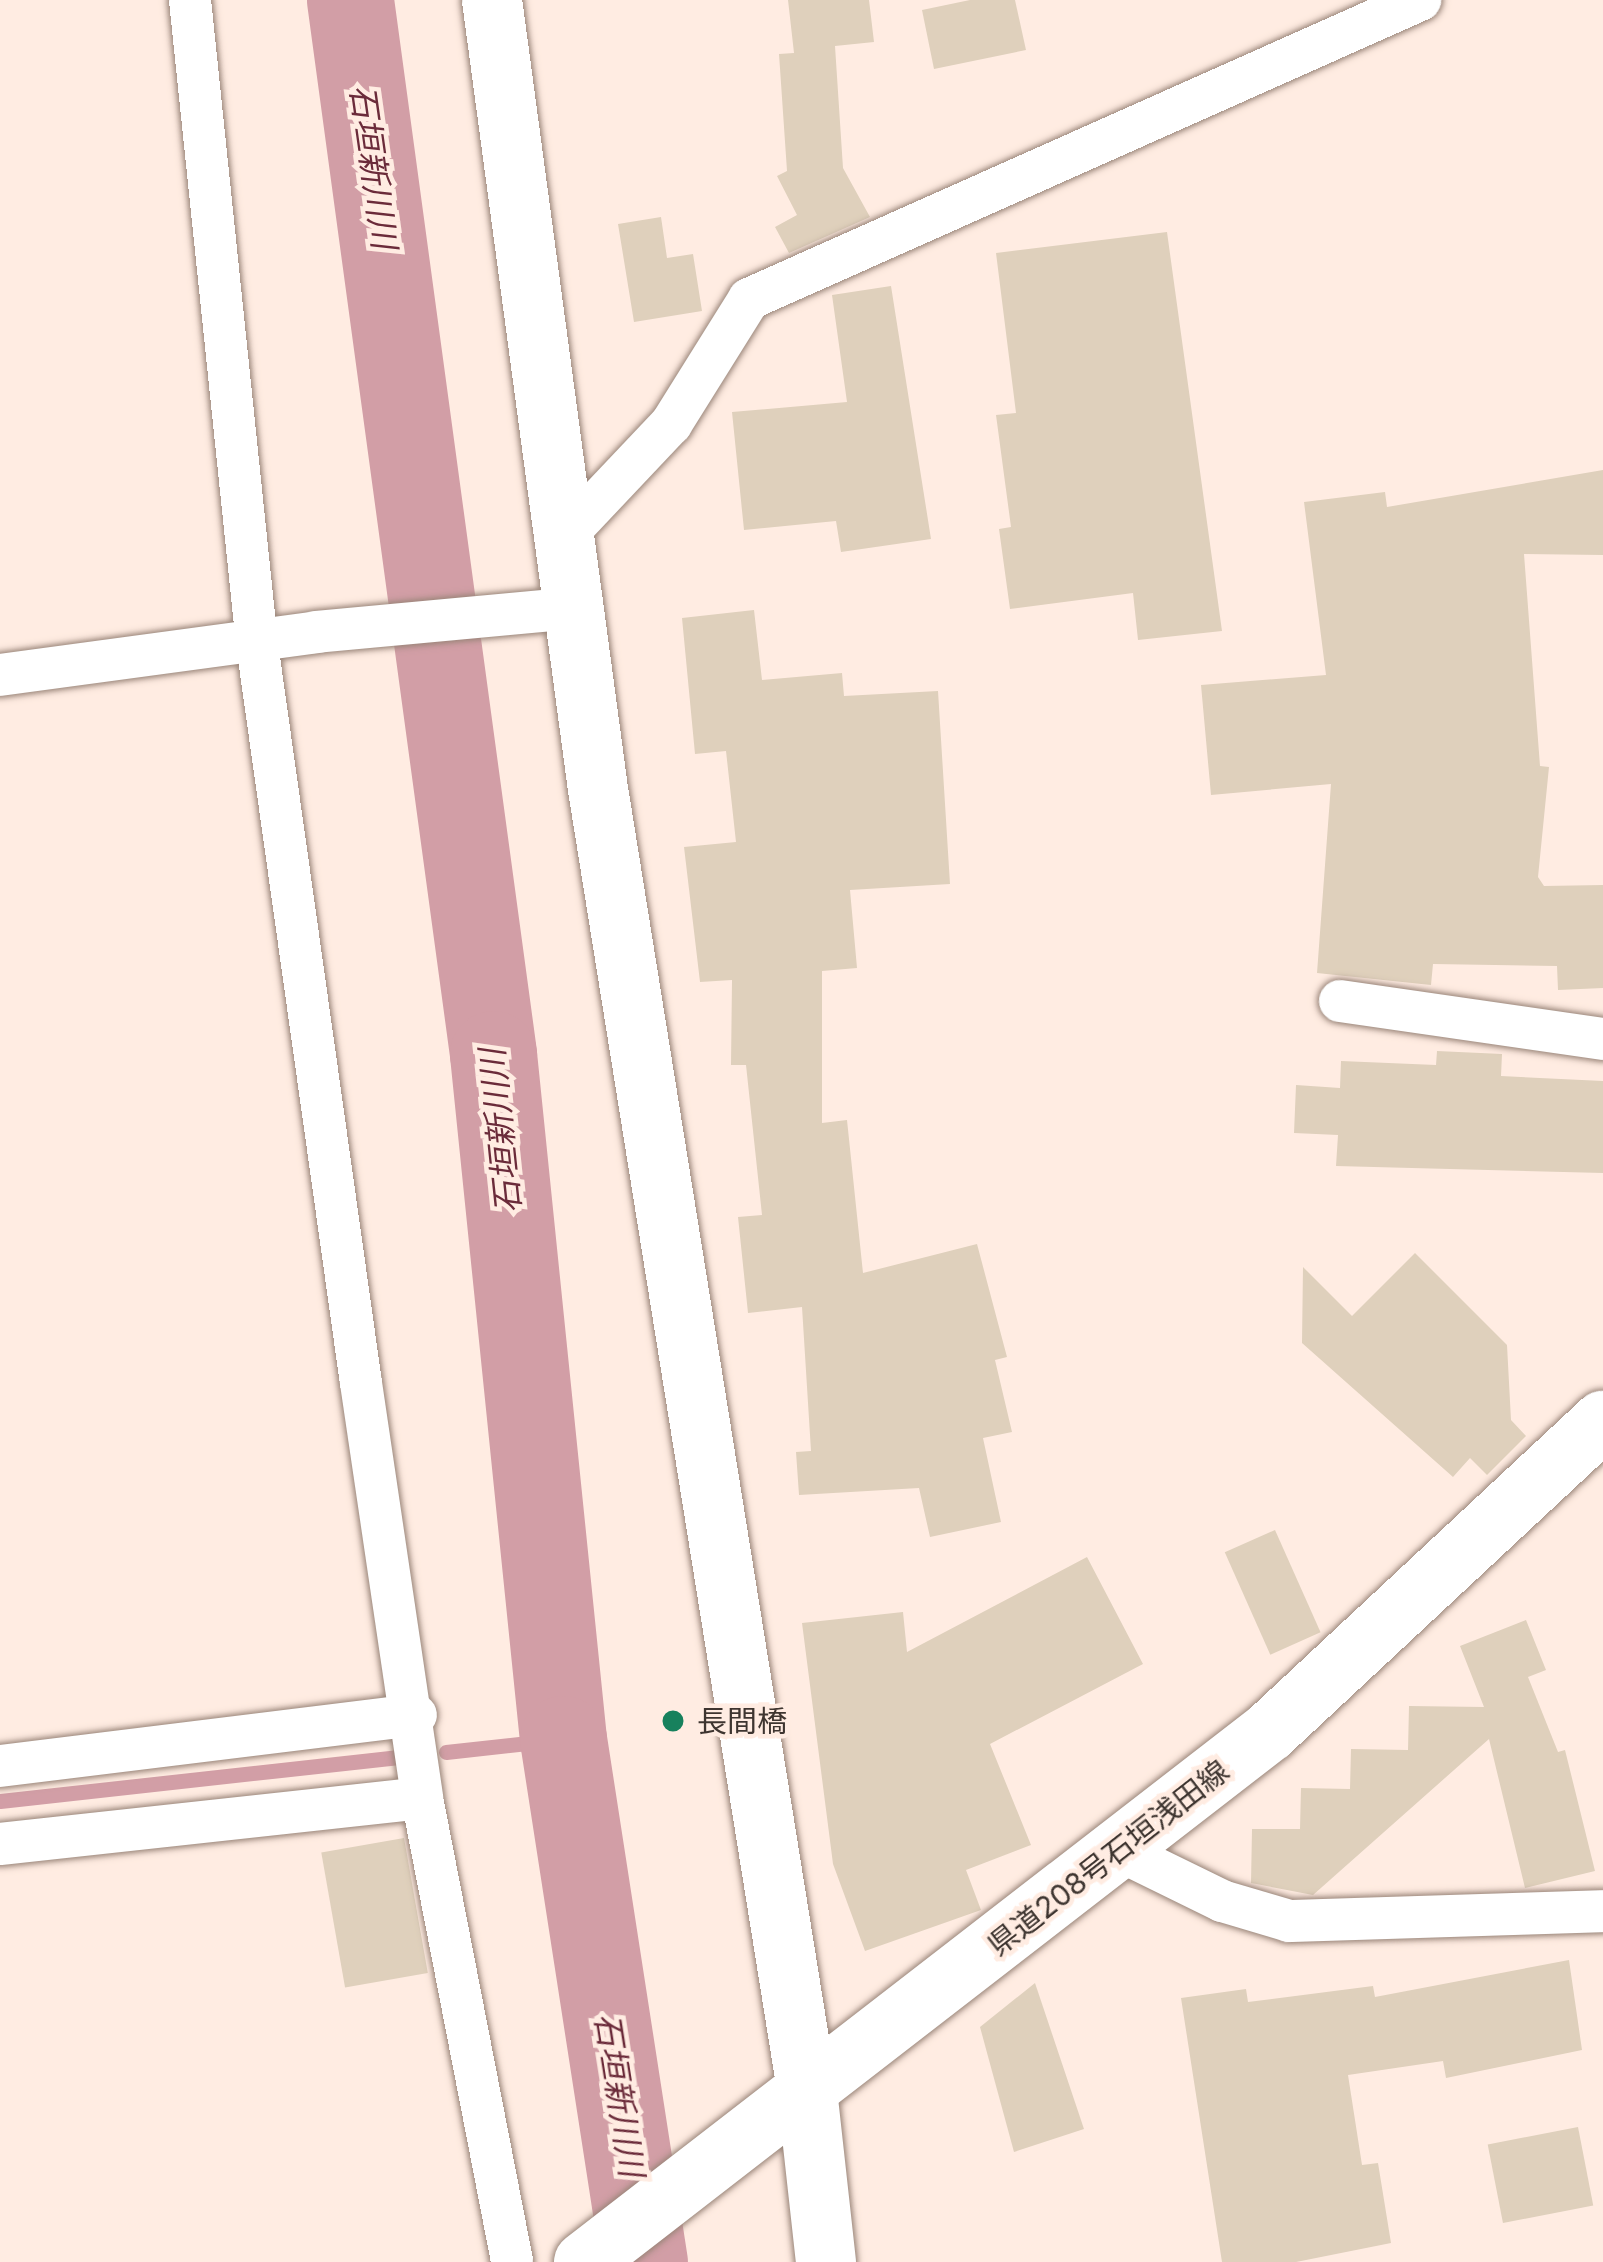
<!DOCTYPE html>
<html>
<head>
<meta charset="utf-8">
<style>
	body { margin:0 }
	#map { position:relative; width:1603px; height:2262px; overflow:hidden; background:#ffece2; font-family:Inter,"Noto Sans JP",sans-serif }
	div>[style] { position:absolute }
	.stream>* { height:15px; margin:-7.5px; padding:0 7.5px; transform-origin:7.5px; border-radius:7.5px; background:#d29ea6 }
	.river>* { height:87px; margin:-43.5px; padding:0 43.5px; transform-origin:43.5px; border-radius:43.5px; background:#d29ea6 }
	.building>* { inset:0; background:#dfd0bc; transform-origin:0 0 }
	.roads { filter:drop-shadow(0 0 3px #9a8579) drop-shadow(0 0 3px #9a8579) }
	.street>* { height:42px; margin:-21px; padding:0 21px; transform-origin:21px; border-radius:21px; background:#fff }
	.secondary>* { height:60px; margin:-30px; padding:0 30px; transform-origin:30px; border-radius:30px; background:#fff }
	.dots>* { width:33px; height:33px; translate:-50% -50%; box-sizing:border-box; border:6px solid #ffece2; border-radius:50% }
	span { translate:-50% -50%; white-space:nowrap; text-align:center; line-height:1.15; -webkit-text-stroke:9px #ffece2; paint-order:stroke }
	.poi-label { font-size:30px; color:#3e3530 }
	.left { translate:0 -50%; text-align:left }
	.street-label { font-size:30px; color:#3e3530 }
	.water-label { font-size:33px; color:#6b2b3a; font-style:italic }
</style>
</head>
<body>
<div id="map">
	<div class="stream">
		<i style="left:446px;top:1752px;width:118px;rotate:-6.3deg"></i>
		<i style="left:0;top:1801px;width:399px;rotate:-6.3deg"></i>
	</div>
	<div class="river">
		<i style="left:350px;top:0;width:1064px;rotate:82.27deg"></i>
		<i style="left:493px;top:1054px;width:689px;rotate:84.17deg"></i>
		<i style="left:563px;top:1739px;width:529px;rotate:81.2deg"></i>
	</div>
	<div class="building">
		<i style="clip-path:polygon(788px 0,869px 0,874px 42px,835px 46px,843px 168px,870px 217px,789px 253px,775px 227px,797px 215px,777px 176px,787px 171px,779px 54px,794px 53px)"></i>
		<i style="clip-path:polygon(970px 0,1015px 0,1026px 50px,934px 69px,922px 10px)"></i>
		<i style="clip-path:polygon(661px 217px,667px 258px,693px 254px,702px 311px,634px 322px,618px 224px)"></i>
		<i style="clip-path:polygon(1167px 232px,1222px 631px,1138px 640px,1133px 593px,1010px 609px,999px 529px,1011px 527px,996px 415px,1016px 413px,996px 253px)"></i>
		<i style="clip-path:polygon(891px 286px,931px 539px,841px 552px,836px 521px,744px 530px,732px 412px,847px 402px,832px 295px)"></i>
		<i style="clip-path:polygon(1603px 470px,1603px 555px,1524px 554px,1540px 766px,1549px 767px,1538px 877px,1544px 886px,1603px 885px,1603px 988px,1558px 990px,1557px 966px,1433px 964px,1431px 985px,1317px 973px,1331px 784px,1211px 795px,1201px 685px,1326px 675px,1304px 502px,1385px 492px,1387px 507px)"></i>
		<i style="clip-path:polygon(754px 610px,762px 680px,842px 673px,844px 696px,938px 691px,950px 884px,850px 890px,857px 968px,822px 971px,822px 1123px,847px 1120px,863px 1273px,977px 1244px,1007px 1357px,995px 1360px,1012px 1432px,983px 1438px,1001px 1522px,930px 1537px,919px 1488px,799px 1495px,796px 1452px,811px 1451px,802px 1307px,748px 1313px,738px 1217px,762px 1215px,746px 1065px,731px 1065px,732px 980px,700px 982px,684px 847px,736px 842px,726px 751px,695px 754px,682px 618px)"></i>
		<i style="clip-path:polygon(1437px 1051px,1502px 1054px,1501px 1076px,1603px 1081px,1603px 1173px,1336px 1166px,1338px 1135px,1294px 1133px,1296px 1085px,1340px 1088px,1341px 1061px,1436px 1065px)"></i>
		<i style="clip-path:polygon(1415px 1253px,1507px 1345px,1511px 1420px,1526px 1436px,1487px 1475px,1470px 1458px,1453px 1477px,1302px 1343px,1303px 1267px,1352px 1316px)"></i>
		<i style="left:1275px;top:1530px;width:112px;height:55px;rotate:66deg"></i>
		<i style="clip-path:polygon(1087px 1557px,1143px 1664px,990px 1744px,1031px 1845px,966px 1870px,981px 1910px,865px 1951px,833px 1864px,802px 1623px,903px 1612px,907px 1652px)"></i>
		<i style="clip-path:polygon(1526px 1620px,1546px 1670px,1528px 1677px,1558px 1752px,1565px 1750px,1595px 1871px,1525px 1888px,1489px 1739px,1313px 1895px,1251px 1883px,1252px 1829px,1300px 1829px,1301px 1788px,1350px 1789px,1351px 1749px,1408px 1750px,1409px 1706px,1484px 1707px,1460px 1646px)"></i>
		<i style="left:404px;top:1838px;width:137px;height:84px;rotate:80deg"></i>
		<i style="clip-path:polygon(1569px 1960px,1582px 2050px,1446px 2078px,1443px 2061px,1348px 2075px,1362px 2165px,1378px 2163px,1391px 2243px,1296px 2262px,1222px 2262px,1181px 1998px,1246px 1989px,1248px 2002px,1373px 1986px,1375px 1997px)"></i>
		<i style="clip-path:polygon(1035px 1983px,1084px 2129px,1014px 2152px,980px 2027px)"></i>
		<i style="left:1578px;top:2127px;width:80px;height:92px;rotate:79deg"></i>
	</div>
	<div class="roads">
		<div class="street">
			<i style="left:190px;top:0;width:647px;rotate:84.06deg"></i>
			<i style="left:257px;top:644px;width:746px;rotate:81.99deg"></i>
			<i style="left:361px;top:1383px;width:419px;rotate:81.6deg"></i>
			<i style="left:422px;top:1798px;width:473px;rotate:79deg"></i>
			<i style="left:564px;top:537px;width:156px;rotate:-46.6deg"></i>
			<i style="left:671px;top:424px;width:147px;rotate:-58deg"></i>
			<i style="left:749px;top:299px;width:735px;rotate:-24.02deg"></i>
			<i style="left:0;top:675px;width:319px;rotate:-7.7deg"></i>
			<i style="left:316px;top:632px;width:259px;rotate:-5.3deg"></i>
			<i style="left:1340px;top:1001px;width:266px;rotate:8.2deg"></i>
			<i style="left:0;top:1766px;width:419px;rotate:-7deg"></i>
			<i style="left:0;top:1844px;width:424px;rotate:-6.2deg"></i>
			<i style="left:1120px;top:1851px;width:114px;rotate:26.1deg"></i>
			<i style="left:1222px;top:1901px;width:70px;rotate:16.6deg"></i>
			<i style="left:1289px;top:1921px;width:314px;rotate:-1.8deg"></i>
		</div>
		<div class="secondary">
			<i style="left:492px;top:0;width:796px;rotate:82.35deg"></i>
			<i style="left:598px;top:789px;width:1318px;rotate:80.87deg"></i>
			<i style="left:807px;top:2090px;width:173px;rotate:83.7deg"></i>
			<i style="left:584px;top:2262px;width:868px;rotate:-37.74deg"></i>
			<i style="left:1270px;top:1731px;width:455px;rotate:-43deg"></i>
		</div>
	</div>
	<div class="dots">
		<i style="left:673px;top:1721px;background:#17815d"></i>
	</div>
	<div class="poi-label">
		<span class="left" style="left:697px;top:1721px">長間橋</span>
	</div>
	<div class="street-label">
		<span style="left:1108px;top:1858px;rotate:-38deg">県道208号石垣浅田線</span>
	</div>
	<div class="water-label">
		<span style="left:373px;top:167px;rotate:82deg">石垣新川川</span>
		<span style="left:501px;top:1131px;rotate:-96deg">石垣新川川</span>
		<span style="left:619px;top:2095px;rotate:81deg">石垣新川川</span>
	</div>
</div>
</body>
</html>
